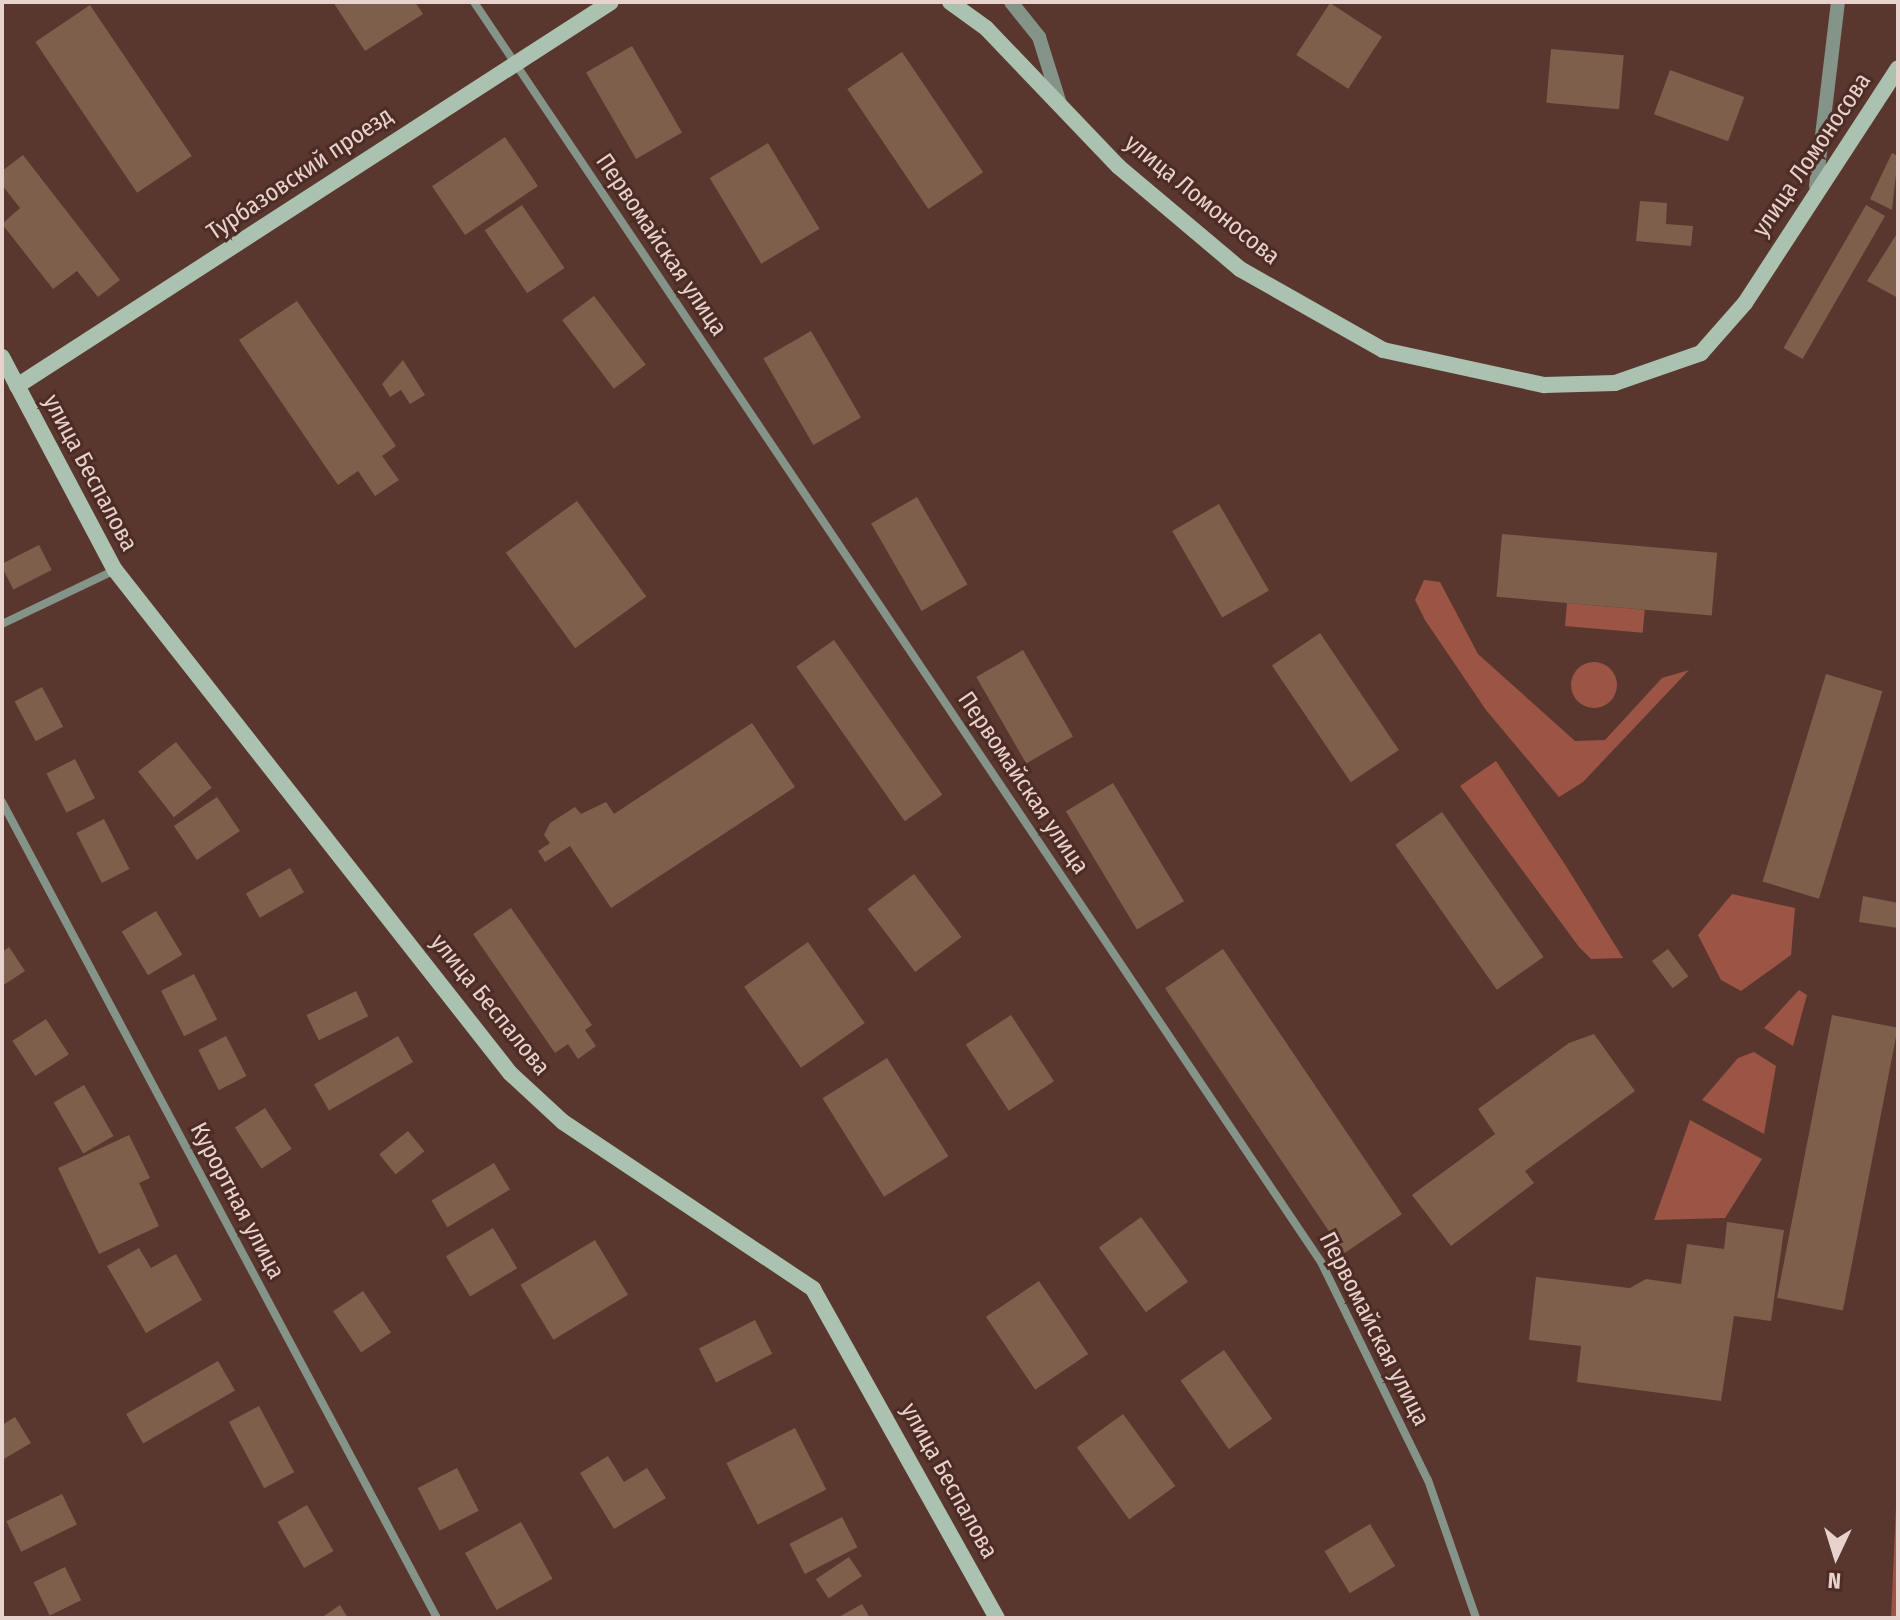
<!DOCTYPE html>
<html>
<head>
<meta charset="utf-8">
<style>
	body { margin:0 }
	#map { position:relative; width:1900px; height:1620px; overflow:hidden; background:#59372f; font-family:"Fira Sans Condensed",sans-serif }
	div>[style] { position:absolute }
	.green>* { inset:0; background:#9c5444; transform-origin:0 0 }
	.round { border-radius:50% }
	.building>* { inset:0; background:#7e5f4b; transform-origin:0 0 }
	.minor>* { height:8px; margin:-4px; padding:0 4px; transform-origin:4px; border-radius:4px; background:#859489 }
	.tertiary>* { height:14px; margin:-7px; padding:0 7px; transform-origin:7px; border-radius:7px; background:#859489 }
	.secondary>* { height:16px; margin:-8px; padding:0 8px; transform-origin:8px; border-radius:8px; background:#abc2b1 }
	span { translate:-50% -50%; white-space:nowrap; text-align:center; line-height:1.15; -webkit-text-stroke:6px #4d2c25; paint-order:stroke }
	.street-label { font-size:24px; color:#e8d2cd }
	.frame { position:absolute; inset:0; border:4px solid #e8d2cd; pointer-events:none }
	.north { position:absolute; left:1796px; top:1516px; width:80px; height:80px; -webkit-text-stroke:6px #4d2c25; paint-order:stroke; rotate:184deg; font-size:22px; font-weight:700; line-height:32px; text-align:center; color:#e8d2cd }
	.north::after { content:''; display:block; margin:auto; width:28px; height:36px; background:#e8d2cd; clip-path:polygon(50% 0,100% 100%,50% 72%,0 100%) }
</style>
</head>
<body>
<div id="map">
	<div class="green">
		<i style="clip-path:polygon(1424px 580px,1440px 582px,1478px 654px,1575px 741px,1605px 740px,1662px 678px,1689px 670px,1583px 782px,1559px 797px,1486px 710px,1425px 620px,1415px 600px)"></i>
		<i style="left:1567px;top:603px;width:78px;height:23px;rotate:5deg"></i>
		<i class="round" style="left:1571px;top:662px;width:46px;height:46px"></i>
		<i style="clip-path:polygon(1496px 761px,1566px 866px,1623px 958px,1591px 959px,1579px 947px,1460px 786px)"></i>
		<i style="clip-path:polygon(1732px 894px,1795px 908px,1791px 955px,1741px 991px,1721px 980px,1698px 935px)"></i>
		<i style="clip-path:polygon(1799px 990px,1807px 995px,1793px 1046px,1764px 1028px)"></i>
		<i style="clip-path:polygon(1754px 1052px,1776px 1066px,1764px 1134px,1702px 1100px,1738px 1058px)"></i>
		<i style="clip-path:polygon(1690px 1120px,1762px 1159px,1725px 1218px,1654px 1220px)"></i>
		<i style="clip-path:polygon(1898px 1461px,1898px 1618px,1891px 1618px,1898px 1463px)"></i>
	</div>
	<div class="building">
		<i style="clip-path:polygon(333px 2px,415px 2px,423px 14px,365px 51px)"></i>
		<i style="left:1330px;top:3px;width:62px;height:62px;rotate:33deg"></i>
		<i style="left:90px;top:5px;width:182px;height:66px;rotate:56deg"></i>
		<i style="left:632px;top:46px;width:100px;height:53px;rotate:60deg"></i>
		<i style="left:1551px;top:49px;width:73px;height:54px;rotate:5deg"></i>
		<i style="left:902px;top:52px;width:145px;height:66px;rotate:56deg"></i>
		<i style="left:1670px;top:70px;width:79px;height:47px;rotate:20deg"></i>
		<i style="left:505px;top:137px;width:59px;height:88px;rotate:56deg"></i>
		<i style="left:768px;top:143px;width:100px;height:68px;rotate:59deg"></i>
		<i style="clip-path:polygon(1892px 153px,1898px 156px,1892px 210px,1870px 199px)"></i>
		<i style="clip-path:polygon(23px 155px,120px 280px,98px 297px,77px 271px,53px 289px,2px 224px,20px 208px,2px 185px,2px 171px)"></i>
		<i style="clip-path:polygon(1640px 201px,1667px 203px,1666px 224px,1693px 226px,1691px 246px,1636px 241px)"></i>
		<i style="left:522px;top:205px;width:76px;height:45px;rotate:56deg"></i>
		<i style="left:1866px;top:205px;width:22px;height:165px;rotate:30deg"></i>
		<i style="clip-path:polygon(1898px 232px,1898px 298px,1867px 281px)"></i>
		<i style="left:594px;top:296px;width:86px;height:40px;rotate:53deg"></i>
		<i style="clip-path:polygon(297px 301px,396px 446px,382px 456px,399px 480px,375px 496px,358px 471px,338px 485px,239px 340px)"></i>
		<i style="left:811px;top:331px;width:100px;height:55px;rotate:60deg"></i>
		<i style="clip-path:polygon(403px 360px,425px 395px,410px 404px,401px 390px,390px 397px,382px 384px)"></i>
		<i style="left:917px;top:497px;width:101px;height:53px;rotate:60deg"></i>
		<i style="left:577px;top:501px;width:118px;height:88px;rotate:54deg"></i>
		<i style="left:1219px;top:504px;width:100px;height:54px;rotate:60deg"></i>
		<i style="left:1502px;top:534px;width:216px;height:63px;rotate:5deg"></i>
		<i style="left:39px;top:545px;width:28px;height:43px;rotate:63deg"></i>
		<i style="left:1320px;top:633px;width:141px;height:58px;rotate:56deg"></i>
		<i style="left:834px;top:640px;width:189px;height:46px;rotate:55deg"></i>
		<i style="left:1023px;top:650px;width:100px;height:54px;rotate:60deg"></i>
		<i style="left:1826px;top:674px;width:59px;height:217px;rotate:17deg"></i>
		<i style="left:42px;top:687px;width:45px;height:31px;rotate:62deg"></i>
		<i style="clip-path:polygon(752px 723px,795px 787px,611px 908px,570px 846px,545px 862px,538px 851px,550px 843px,544px 835px,550px 823px,575px 807px,581px 814px,606px 802px,614px 814px)"></i>
		<i style="left:176px;top:742px;width:58px;height:48px;rotate:52deg"></i>
		<i style="left:75px;top:759px;width:44px;height:32px;rotate:63deg"></i>
		<i style="left:1113px;top:783px;width:138px;height:55px;rotate:59deg"></i>
		<i style="left:217px;top:797px;width:41px;height:52px;rotate:56deg"></i>
		<i style="left:1442px;top:812px;width:177px;height:57px;rotate:55deg"></i>
		<i style="left:104px;top:819px;width:56px;height:31px;rotate:63deg"></i>
		<i style="left:290px;top:868px;width:28px;height:51px;rotate:60deg"></i>
		<i style="left:914px;top:874px;width:79px;height:58px;rotate:53deg"></i>
		<i style="clip-path:polygon(1863px 896px,1898px 903px,1898px 928px,1859px 922px)"></i>
		<i style="clip-path:polygon(511px 908px,592px 1025px,585px 1030px,596px 1046px,578px 1059px,568px 1044px,555px 1053px,473px 934px)"></i>
		<i style="left:156px;top:911px;width:51px;height:40px;rotate:59deg"></i>
		<i style="left:808px;top:942px;width:99px;height:78px;rotate:55deg"></i>
		<i style="clip-path:polygon(9px 947px,25px 971px,2px 986px,2px 952px)"></i>
		<i style="left:1223px;top:949px;width:320px;height:70px;rotate:56deg"></i>
		<i style="left:1668px;top:949px;width:34px;height:20px;rotate:53deg"></i>
		<i style="left:194px;top:974px;width:51px;height:37px;rotate:63deg"></i>
		<i style="left:356px;top:991px;width:28px;height:55px;rotate:64deg"></i>
		<i style="left:1011px;top:1015px;width:79px;height:54px;rotate:57deg"></i>
		<i style="left:1832px;top:1015px;width:67px;height:288px;rotate:11deg"></i>
		<i style="left:46px;top:1019px;width:42px;height:40px;rotate:57deg"></i>
		<i style="clip-path:polygon(1594px 1034px,1635px 1091px,1525px 1171px,1534px 1183px,1451px 1246px,1412px 1195px,1495px 1134px,1478px 1109px,1569px 1043px)"></i>
		<i style="left:226px;top:1036px;width:45px;height:31px;rotate:63deg"></i>
		<i style="left:398px;top:1036px;width:30px;height:97px;rotate:60deg"></i>
		<i style="left:887px;top:1058px;width:116px;height:76px;rotate:58deg"></i>
		<i style="left:84px;top:1085px;width:59px;height:35px;rotate:60deg"></i>
		<i style="left:265px;top:1108px;width:49px;height:36px;rotate:57deg"></i>
		<i style="left:408px;top:1131px;width:26px;height:37px;rotate:51deg"></i>
		<i style="clip-path:polygon(129px 1135px,150px 1178px,139px 1183px,159px 1226px,99px 1254px,58px 1168px)"></i>
		<i style="left:494px;top:1163px;width:31px;height:73px;rotate:59deg"></i>
		<i style="left:1141px;top:1217px;width:80px;height:52px;rotate:54deg"></i>
		<i style="clip-path:polygon(1727px 1222px,1784px 1230px,1771px 1321px,1734px 1316px,1721px 1401px,1577px 1382px,1581px 1346px,1529px 1340px,1536px 1277px,1630px 1288px,1646px 1279px,1681px 1284px,1687px 1244px,1724px 1249px)"></i>
		<i style="left:493px;top:1228px;width:47px;height:55px;rotate:59deg"></i>
		<i style="left:595px;top:1240px;width:64px;height:87px;rotate:59deg"></i>
		<i style="clip-path:polygon(139px 1248px,151px 1268px,176px 1254px,202px 1300px,146px 1333px,107px 1266px)"></i>
		<i style="left:1039px;top:1281px;width:88px;height:64px;rotate:56deg"></i>
		<i style="left:363px;top:1291px;width:50px;height:36px;rotate:56deg"></i>
		<i style="left:755px;top:1320px;width:38px;height:63px;rotate:63deg"></i>
		<i style="left:1224px;top:1350px;width:84px;height:53px;rotate:55deg"></i>
		<i style="left:218px;top:1361px;width:34px;height:106px;rotate:60deg"></i>
		<i style="left:259px;top:1406px;width:75px;height:34px;rotate:62deg"></i>
		<i style="left:1123px;top:1414px;width:89px;height:57px;rotate:54deg"></i>
		<i style="clip-path:polygon(15px 1417px,31px 1443px,2px 1460px,2px 1425px)"></i>
		<i style="left:795px;top:1428px;width:69px;height:77px;rotate:63deg"></i>
		<i style="clip-path:polygon(608px 1456px,624px 1482px,647px 1468px,666px 1498px,614px 1529px,580px 1473px)"></i>
		<i style="left:457px;top:1468px;width:48px;height:44px;rotate:63deg"></i>
		<i style="left:62px;top:1494px;width:34px;height:62px;rotate:64deg"></i>
		<i style="left:307px;top:1505px;width:53px;height:34px;rotate:60deg"></i>
		<i style="left:842px;top:1517px;width:34px;height:59px;rotate:63deg"></i>
		<i style="left:521px;top:1522px;width:65px;height:64px;rotate:61deg"></i>
		<i style="left:1370px;top:1524px;width:49px;height:53px;rotate:59deg"></i>
		<i style="left:849px;top:1557px;width:23px;height:40px;rotate:56deg"></i>
		<i style="left:65px;top:1567px;width:37px;height:35px;rotate:64deg"></i>
		<i style="clip-path:polygon(862px 1604px,870px 1618px,837px 1618px)"></i>
		<i style="clip-path:polygon(340px 1605px,348px 1618px,321px 1618px)"></i>
	</div>
	<div class="minor">
		<i style="left:474px;top:2px;width:1518px;rotate:56.09deg"></i>
		<i style="left:1321px;top:1262px;width:243px;rotate:63.9deg"></i>
		<i style="left:1428px;top:1480px;width:146px;rotate:70.8deg"></i>
		<i style="left:2px;top:624px;width:125px;rotate:-25.5deg"></i>
		<i style="left:2px;top:802px;width:925px;rotate:61.94deg"></i>
	</div>
	<div class="tertiary">
		<i style="left:1011px;top:2px;width:45px;rotate:51.3deg"></i>
		<i style="left:1039px;top:37px;width:70px;rotate:72.6deg"></i>
		<i style="left:1816px;top:186px;width:185px;rotate:-83.2deg"></i>
	</div>
	<div class="secondary">
		<i style="left:950px;top:2px;width:44px;rotate:35.8deg"></i>
		<i style="left:986px;top:28px;width:192px;rotate:46.3deg"></i>
		<i style="left:1119px;top:167px;width:158px;rotate:40.1deg"></i>
		<i style="left:1240px;top:269px;width:164px;rotate:29.5deg"></i>
		<i style="left:1383px;top:350px;width:165px;rotate:12.3deg"></i>
		<i style="left:1544px;top:385px;width:71px;rotate:-1.6deg"></i>
		<i style="left:1615px;top:383px;width:91px;rotate:-19.2deg"></i>
		<i style="left:1701px;top:353px;width:67px;rotate:-48.7deg"></i>
		<i style="left:1745px;top:303px;width:280px;rotate:-56.9deg"></i>
		<i style="left:2px;top:357px;width:241px;rotate:62.1deg"></i>
		<i style="left:115px;top:570px;width:640px;rotate:51.86deg"></i>
		<i style="left:510px;top:1073px;width:72px;rotate:42.8deg"></i>
		<i style="left:563px;top:1122px;width:301px;rotate:33.7deg"></i>
		<i style="left:813px;top:1289px;width:377px;rotate:60.8deg"></i>
		<i style="left:17px;top:386px;width:707px;rotate:-32.88deg"></i>
	</div>
	<div class="street-label">
		<span style="left:1812px;top:155px;rotate:-56deg">улица Ломоносова</span>
		<span style="left:300px;top:174px;rotate:-34deg">Турбазовский проезд</span>
		<span style="left:1202px;top:200px;rotate:39deg">улица Ломоносова</span>
		<span style="left:661px;top:245px;rotate:56deg">Первомайская улица</span>
		<span style="left:90px;top:473px;rotate:62deg">улица Беспалова</span>
		<span style="left:1023px;top:783px;rotate:56deg">Первомайская улица</span>
		<span style="left:490px;top:1005px;rotate:51deg">улица Беспалова</span>
		<span style="left:237px;top:1201px;rotate:62deg">Курортная улица</span>
		<span style="left:1374px;top:1329px;rotate:63deg">Первомайская улица</span>
		<span style="left:949px;top:1481px;rotate:61deg">улица Беспалова</span>
	</div>
	<div class="frame"></div>
	<div class="north">N</div>
</div>
</body>
</html>
